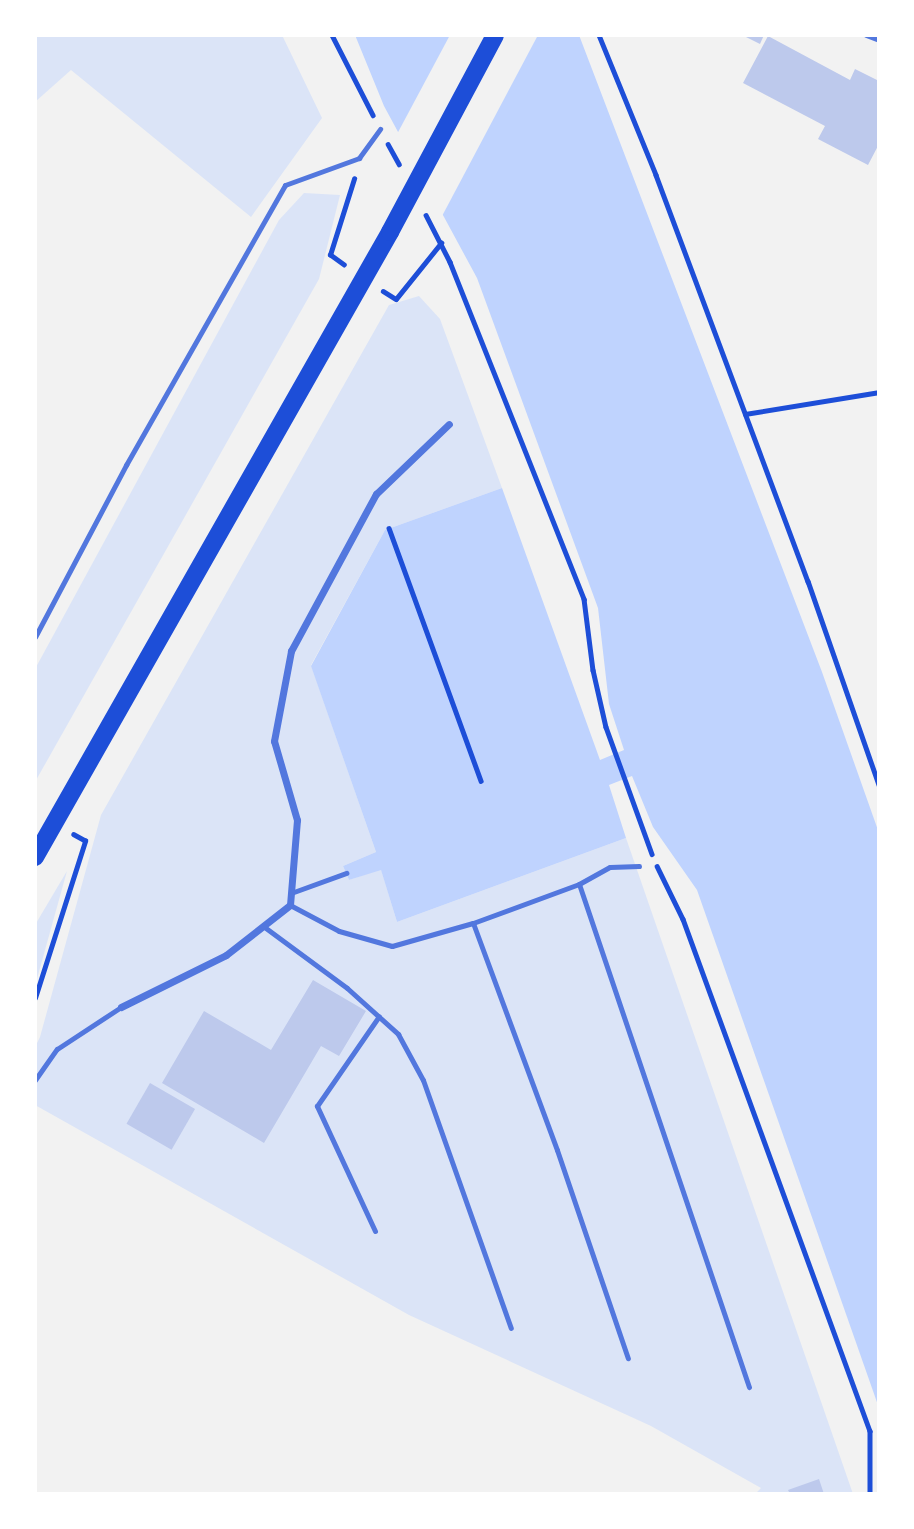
<!DOCTYPE html>
<html>
<head>
<meta charset="utf-8">
<style>
	body { margin:0 }
	#map { position:relative; width:914px; height:1529px; overflow:hidden; background:#f2f2f2; font-family:Quicksand,sans-serif }
	div>[style] { position:absolute }
	.green>* { inset:0; background:#dbe4f7 }
	.water>* { inset:0; background:#bfd3fe }
	.pier>* { inset:0; background:#f2f2f2 }
	.building>* { inset:0; background:#bdc9ec; transform-origin:0 0 }
	.path>* { height:4.5px; margin:-2.25px; padding:0 2.25px; transform-origin:2.25px; border-radius:2.25px; background:#1d4ed8 }
	.service>* { height:5px; margin:-2.5px; padding:0 2.5px; transform-origin:2.5px; border-radius:2.5px; background:#5277de }
	.minor>* { height:7px; margin:-3.5px; padding:0 3.5px; transform-origin:3.5px; border-radius:3.5px; background:#5277de }
	.primary>* { height:18px; margin:-9px; padding:0 9px; transform-origin:9px; border-radius:9px; background:#1d4ed8 }
	span { translate:-50% -50%; white-space:nowrap; text-align:center; line-height:1.15; -webkit-text-stroke:6px #fff; paint-order:stroke }
	.frame { position:absolute; inset:0; border:37px solid #fff; pointer-events:none }
</style>
</head>
<body>
<div id="map">
	<div class="green">
		<i style="clip-path:polygon(35px 35px,282px 35px,322px 118px,251px 217px,71px 70px,35px 102px)"></i>
		<i style="clip-path:polygon(304px 193px,340px 195px,319px 279px,35px 782px,35px 669px,279px 220px)"></i>
		<i style="clip-path:polygon(419px 296px,440px 319px,502px 488px,385px 530px,311px 665px,376px 852px,343px 866px,349px 880px,381px 869px,397px 922px,626px 838px,853px 1494px,755px 1494px,761px 1488px,651px 1426px,409px 1315px,35px 1105px,35px 1047px,40px 1037px,101px 815px,389px 305px)"></i>
		<i style="clip-path:polygon(67px 871px,35px 986px,35px 925px)"></i>
	</div>
	<div class="water">
		<i style="clip-path:polygon(355px 35px,579px 35px,822px 672px,879px 833px,879px 1408px,697px 890px,653px 827px,632px 776px,609px 785px,626px 838px,397px 922px,381px 870px,349px 880px,343px 866px,376px 852px,311px 666px,385px 530px,502px 488px,600px 760px,624px 750px,609px 704px,598px 608px,477px 278px,384px 106px)"></i>
	</div>
	<div class="pier">
		<i style="clip-path:polygon(450px 35px,538px 35px,441px 218px,396px 136px)"></i>
	</div>
	<div class="building">
		<i style="clip-path:polygon(742px 35px,764px 35px,760px 44px)"></i>
		<i style="clip-path:polygon(768px 36px,850px 80px,855px 69px,879px 81px,879px 144px,868px 165px,818px 139px,825px 126px,743px 83px)"></i>
		<i style="clip-path:polygon(313px 980px,366px 1011px,339px 1056px,321px 1046px,264px 1143px,162px 1083px,204px 1011px,271px 1050px)"></i>
		<i style="left:150px;top:1083px;width:52px;height:47px;rotate:30deg"></i>
		<i style="clip-path:polygon(819px 1479px,824px 1494px,790px 1494px,788px 1490px)"></i>
	</div>
	<div class="path">
		<i style="left:332px;top:35px;width:90px;rotate:62.9deg"></i>
		<i style="left:599px;top:35px;width:151px;rotate:67.8deg"></i>
		<i style="left:656px;top:175px;width:434px;rotate:69.5deg"></i>
		<i style="left:808px;top:581px;width:216px;rotate:70.8deg"></i>
		<i style="left:388px;top:144px;width:23px;rotate:61deg"></i>
		<i style="left:426px;top:215px;width:53px;rotate:62.9deg"></i>
		<i style="left:450px;top:262px;width:363px;rotate:68.3deg"></i>
		<i style="left:584px;top:599px;width:72px;rotate:82.8deg"></i>
		<i style="left:593px;top:670px;width:58px;rotate:77.2deg"></i>
		<i style="left:606px;top:727px;width:135px;rotate:70.1deg"></i>
		<i style="left:344px;top:265px;width:17px;rotate:-144deg"></i>
		<i style="left:330px;top:255px;width:80px;rotate:-72.5deg"></i>
		<i style="left:383px;top:291px;width:15px;rotate:32deg"></i>
		<i style="left:396px;top:299px;width:72px;rotate:-51.2deg"></i>
		<i style="left:745px;top:414px;width:136px;rotate:-9.3deg"></i>
		<i style="left:389px;top:528px;width:269px;rotate:70deg"></i>
		<i style="left:657px;top:866px;width:59px;rotate:63.9deg"></i>
		<i style="left:683px;top:919px;width:545px;rotate:69.94deg"></i>
		<i style="left:870px;top:1431px;width:63px;rotate:90deg"></i>
		<i style="left:35px;top:998px;width:165px;rotate:-72.3deg"></i>
		<i style="left:85px;top:841px;width:13px;rotate:-151deg"></i>
	</div>
	<div class="service">
		<i style="left:866px;top:35px;width:14px;rotate:21deg"></i>
		<i style="left:35px;top:637px;width:195px;rotate:-62.1deg"></i>
		<i style="left:126px;top:465px;width:322px;rotate:-60.4deg"></i>
		<i style="left:285px;top:185px;width:79px;rotate:-20deg"></i>
		<i style="left:359px;top:158px;width:36px;rotate:-54deg"></i>
		<i style="left:579px;top:884px;width:531px;rotate:71.33deg"></i>
		<i style="left:291px;top:893px;width:59px;rotate:-20deg"></i>
		<i style="left:290px;top:905px;width:55px;rotate:28deg"></i>
		<i style="left:339px;top:931px;width:55px;rotate:15.8deg"></i>
		<i style="left:392px;top:946px;width:84px;rotate:-15.9deg"></i>
		<i style="left:473px;top:923px;width:113px;rotate:-20.2deg"></i>
		<i style="left:579px;top:884px;width:35px;rotate:-29deg"></i>
		<i style="left:610px;top:867px;width:29px;rotate:-2deg"></i>
		<i style="left:473px;top:923px;width:242px;rotate:69.7deg"></i>
		<i style="left:557px;top:1150px;width:220px;rotate:71.2deg"></i>
		<i style="left:263px;top:926px;width:104px;rotate:36.4deg"></i>
		<i style="left:347px;top:988px;width:69px;rotate:42deg"></i>
		<i style="left:398px;top:1034px;width:52px;rotate:61.5deg"></i>
		<i style="left:423px;top:1080px;width:263px;rotate:70.5deg"></i>
		<i style="left:35px;top:1080px;width:38px;rotate:-55deg"></i>
		<i style="left:57px;top:1049px;width:77px;rotate:-33.3deg"></i>
		<i style="left:375px;top:1231px;width:138px;rotate:-114.9deg"></i>
		<i style="left:317px;top:1106px;width:109px;rotate:-55.4deg"></i>
	</div>
	<div class="minor">
		<i style="left:121px;top:1007px;width:117px;rotate:-26.3deg"></i>
		<i style="left:226px;top:955px;width:81px;rotate:-38deg"></i>
		<i style="left:290px;top:905px;width:85px;rotate:-85.3deg"></i>
		<i style="left:297px;top:820px;width:82px;rotate:-106.2deg"></i>
		<i style="left:274px;top:741px;width:92px;rotate:-79.3deg"></i>
		<i style="left:291px;top:651px;width:179px;rotate:-61.6deg"></i>
		<i style="left:376px;top:494px;width:101px;rotate:-43.8deg"></i>
	</div>
	<div class="primary">
		<i style="left:35px;top:857px;width:719px;rotate:-60.4deg"></i>
		<i style="left:390px;top:232px;width:223px;rotate:-61.9deg"></i>
	</div>
	<div class="frame"></div>
</div>
</body>
</html>
